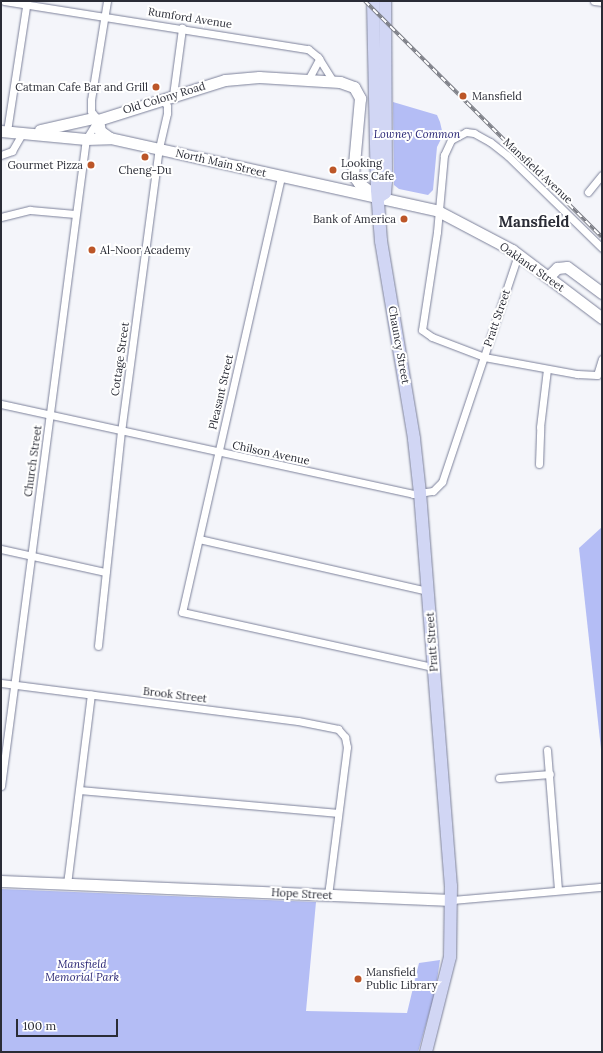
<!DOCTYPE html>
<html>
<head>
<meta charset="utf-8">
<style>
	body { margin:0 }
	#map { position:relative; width:603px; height:1053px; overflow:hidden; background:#f4f5fa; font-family:Lora,serif }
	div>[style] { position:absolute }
	.green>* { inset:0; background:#b4bdf5 }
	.roads { filter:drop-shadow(0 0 1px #7c819a) drop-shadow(0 0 1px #7c819a) }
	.street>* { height:7px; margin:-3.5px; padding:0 3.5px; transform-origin:3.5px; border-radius:3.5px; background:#fff }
	.secondary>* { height:11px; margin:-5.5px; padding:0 5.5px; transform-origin:5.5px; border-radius:5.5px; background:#fff }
	.primary>* { height:12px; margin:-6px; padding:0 6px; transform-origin:6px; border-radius:6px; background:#d1d6f4 }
	.rail>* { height:3.5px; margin-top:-1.75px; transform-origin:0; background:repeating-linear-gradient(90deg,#fff 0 6px,#7b7d85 0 12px); box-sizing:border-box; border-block:1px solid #7b7d85 }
	.dots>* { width:11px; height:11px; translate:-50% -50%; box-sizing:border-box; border:2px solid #fff; border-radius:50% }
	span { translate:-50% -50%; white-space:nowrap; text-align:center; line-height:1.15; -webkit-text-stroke:4px #fff; paint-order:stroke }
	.street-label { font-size:11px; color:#2a2c36 }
	.poi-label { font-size:11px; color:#2a2c36 }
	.right { translate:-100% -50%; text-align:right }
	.left { translate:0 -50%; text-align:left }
	.park-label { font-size:11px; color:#231f70; font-style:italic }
	.district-label { font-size:15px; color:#2a2c36; font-weight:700 }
	.frame { position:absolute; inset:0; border:2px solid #2a2c36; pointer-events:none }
	.scale { position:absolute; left:16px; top:1019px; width:102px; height:18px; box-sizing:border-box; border:2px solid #2a2c36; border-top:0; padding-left:5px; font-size:12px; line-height:14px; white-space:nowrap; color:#2a2c36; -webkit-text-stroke:3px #fff; paint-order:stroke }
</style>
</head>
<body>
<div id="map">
	<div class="green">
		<i style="clip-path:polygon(393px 102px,437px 115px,440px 122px,443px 135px,437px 147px,433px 190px,428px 195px,399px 189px,394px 185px)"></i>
		<i style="clip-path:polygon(602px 527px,602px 758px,579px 548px)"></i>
		<i style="clip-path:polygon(1px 889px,316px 902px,306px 1011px,407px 1013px,419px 963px,440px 960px,435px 993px,418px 1052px,1px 1052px)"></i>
	</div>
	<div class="roads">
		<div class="street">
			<i style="left:4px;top:1px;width:308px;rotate:9deg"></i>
			<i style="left:308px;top:49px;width:13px;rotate:39deg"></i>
			<i style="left:318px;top:57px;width:28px;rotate:58deg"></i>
			<i style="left:594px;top:1px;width:8px;rotate:7deg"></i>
			<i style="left:308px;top:80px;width:24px;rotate:-62deg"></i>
			<i style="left:173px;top:95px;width:68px;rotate:-82.3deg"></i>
			<i style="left:7px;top:131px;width:132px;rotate:-81.3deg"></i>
			<i style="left:1px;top:155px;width:12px;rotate:-20deg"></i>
			<i style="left:12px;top:151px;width:22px;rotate:-60deg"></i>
			<i style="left:281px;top:177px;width:446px;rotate:102.8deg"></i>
			<i style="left:182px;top:612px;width:257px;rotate:12.4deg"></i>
			<i style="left:588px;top:192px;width:22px;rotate:-51deg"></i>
			<i style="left:1px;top:217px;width:30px;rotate:-14deg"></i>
			<i style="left:30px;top:210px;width:45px;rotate:5.1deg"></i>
			<i style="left:602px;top:248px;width:132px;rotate:-135.6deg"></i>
			<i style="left:508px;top:156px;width:23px;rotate:-142deg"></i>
			<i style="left:490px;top:142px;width:18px;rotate:-151deg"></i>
			<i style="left:474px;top:133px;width:8px;rotate:-173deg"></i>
			<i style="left:466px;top:132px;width:17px;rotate:152deg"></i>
			<i style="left:451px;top:140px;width:17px;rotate:115deg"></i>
			<i style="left:444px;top:155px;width:77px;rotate:95.2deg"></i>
			<i style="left:437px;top:232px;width:99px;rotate:98.7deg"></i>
			<i style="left:422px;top:330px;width:12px;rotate:35deg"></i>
			<i style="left:432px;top:337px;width:56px;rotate:21deg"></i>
			<i style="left:484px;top:357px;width:95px;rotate:10.4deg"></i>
			<i style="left:577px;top:374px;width:20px;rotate:3deg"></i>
			<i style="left:597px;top:375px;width:17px;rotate:-73deg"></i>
			<i style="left:1px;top:404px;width:422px;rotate:12.3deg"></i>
			<i style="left:413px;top:494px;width:20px;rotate:-9deg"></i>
			<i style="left:433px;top:491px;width:13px;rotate:-45deg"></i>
			<i style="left:442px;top:482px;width:239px;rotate:-71.5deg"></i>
			<i style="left:539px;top:464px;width:37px;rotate:-88deg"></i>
			<i style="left:540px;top:427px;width:58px;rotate:-83.1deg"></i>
			<i style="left:199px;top:539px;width:235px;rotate:12.8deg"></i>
			<i style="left:1px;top:549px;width:107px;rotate:12.5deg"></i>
			<i style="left:98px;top:646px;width:215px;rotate:-83.9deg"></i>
			<i style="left:121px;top:432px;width:287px;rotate:-82.4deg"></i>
			<i style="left:159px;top:148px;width:36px;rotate:-77deg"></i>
			<i style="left:167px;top:113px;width:7px;rotate:-90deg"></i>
			<i style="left:167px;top:106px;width:8px;rotate:-120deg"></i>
			<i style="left:1px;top:683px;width:299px;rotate:7.3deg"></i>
			<i style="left:298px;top:721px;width:41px;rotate:11.3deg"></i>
			<i style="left:338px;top:729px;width:11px;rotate:49deg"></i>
			<i style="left:345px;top:737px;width:10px;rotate:79deg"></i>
			<i style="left:347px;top:747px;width:149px;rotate:97.3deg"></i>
			<i style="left:547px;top:750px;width:140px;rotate:85.5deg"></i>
			<i style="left:499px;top:778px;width:51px;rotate:-4.5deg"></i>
			<i style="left:1px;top:786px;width:653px;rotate:-82.52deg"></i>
			<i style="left:86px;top:139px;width:22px;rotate:-58deg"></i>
			<i style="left:98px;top:120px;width:11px;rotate:-128deg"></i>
			<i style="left:91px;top:111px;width:11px;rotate:-90deg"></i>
			<i style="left:91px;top:100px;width:100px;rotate:-80.8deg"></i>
			<i style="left:80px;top:790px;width:259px;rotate:5.1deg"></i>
			<i style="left:67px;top:884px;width:191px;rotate:-82.8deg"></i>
			<i style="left:452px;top:900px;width:151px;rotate:-5deg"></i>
		</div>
		<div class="secondary">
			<i style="left:98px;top:120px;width:11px;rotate:80deg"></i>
			<i style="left:100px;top:131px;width:12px;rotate:35deg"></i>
			<i style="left:40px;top:130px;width:54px;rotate:-12.8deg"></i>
			<i style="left:93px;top:118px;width:5px;rotate:22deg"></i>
			<i style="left:98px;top:120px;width:133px;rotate:-17.5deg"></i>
			<i style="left:225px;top:80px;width:34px;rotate:-5deg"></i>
			<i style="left:259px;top:77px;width:81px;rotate:3.5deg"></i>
			<i style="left:340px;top:82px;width:15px;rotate:20deg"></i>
			<i style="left:354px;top:87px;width:13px;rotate:61deg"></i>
			<i style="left:360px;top:98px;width:77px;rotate:95.2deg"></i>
			<i style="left:353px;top:175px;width:10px;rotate:53deg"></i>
			<i style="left:359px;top:183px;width:18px;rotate:38deg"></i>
			<i style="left:1px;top:131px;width:85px;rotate:5.4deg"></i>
			<i style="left:86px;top:139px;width:24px;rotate:-2deg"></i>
			<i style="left:110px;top:138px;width:336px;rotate:12.5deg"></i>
			<i style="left:438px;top:211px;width:84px;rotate:27.8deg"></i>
			<i style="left:512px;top:250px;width:113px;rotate:37.1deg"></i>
			<i style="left:548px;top:277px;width:13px;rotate:-45deg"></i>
			<i style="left:557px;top:268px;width:10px;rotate:-6deg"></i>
			<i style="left:567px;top:267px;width:44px;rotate:36.6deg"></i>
			<i style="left:1px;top:881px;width:451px;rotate:2.4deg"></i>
		</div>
		<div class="primary">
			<i style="left:373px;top:1px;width:189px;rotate:88.8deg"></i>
			<i style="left:377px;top:190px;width:51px;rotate:85.5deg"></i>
			<i style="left:381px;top:241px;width:201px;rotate:80.5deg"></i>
			<i style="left:414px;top:439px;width:54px;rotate:83.7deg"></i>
			<i style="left:420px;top:493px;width:394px;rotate:85.5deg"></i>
			<i style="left:451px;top:886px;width:71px;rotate:90.8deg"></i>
			<i style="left:450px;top:957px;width:98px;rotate:104.2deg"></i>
			<i style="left:379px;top:197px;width:7px;rotate:-34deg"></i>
			<i style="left:385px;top:193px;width:12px;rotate:-85deg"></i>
			<i style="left:386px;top:181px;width:180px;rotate:-90.3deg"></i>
		</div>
	</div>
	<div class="rail">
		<i style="left:365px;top:1px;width:334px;rotate:44.9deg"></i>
	</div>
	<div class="dots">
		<i style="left:156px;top:87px;background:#bc5628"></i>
		<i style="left:463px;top:96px;background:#bc5628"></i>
		<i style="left:145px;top:157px;background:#bc5628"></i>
		<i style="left:91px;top:165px;background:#bc5628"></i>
		<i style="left:333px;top:170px;background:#bc5628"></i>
		<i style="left:404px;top:219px;background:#bc5628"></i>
		<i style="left:92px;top:250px;background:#bc5628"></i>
		<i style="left:358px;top:979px;background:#bc5628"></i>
	</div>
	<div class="street-label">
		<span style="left:190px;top:18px;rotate:9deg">Rumford Avenue</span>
		<span style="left:164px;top:98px;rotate:-17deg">Old Colony Road</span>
		<span style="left:221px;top:163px;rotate:13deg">North Main Street</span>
		<span style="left:538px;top:171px;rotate:43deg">Mansfield Avenue</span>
		<span style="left:532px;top:267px;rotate:35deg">Oakland Street</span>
		<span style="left:497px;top:318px;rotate:-71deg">Pratt Street</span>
		<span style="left:399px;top:345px;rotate:80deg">Chauncy Street</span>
		<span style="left:120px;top:359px;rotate:-82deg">Cottage Street</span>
		<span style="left:221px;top:392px;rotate:-77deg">Pleasant Street</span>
		<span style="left:271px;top:453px;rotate:12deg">Chilson Avenue</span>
		<span style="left:33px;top:461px;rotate:-82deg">Church Street</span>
		<span style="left:432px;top:642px;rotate:-94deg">Pratt Street</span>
		<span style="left:175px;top:695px;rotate:7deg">Brook Street</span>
		<span style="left:302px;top:894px;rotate:3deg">Hope Street</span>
	</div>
	<div class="poi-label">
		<span class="right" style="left:148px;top:87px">Catman Cafe Bar and Grill</span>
		<span class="left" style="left:472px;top:96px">Mansfield</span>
		<span class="left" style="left:341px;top:170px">Looking<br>Glass Cafe</span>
		<span class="right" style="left:83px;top:165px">Gourmet Pizza</span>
		<span style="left:145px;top:170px">Cheng-Du</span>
		<span class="right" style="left:396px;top:219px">Bank of America</span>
		<span class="left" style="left:100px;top:250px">Al-Noor Academy</span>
		<span class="left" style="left:366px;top:979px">Mansfield<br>Public Library</span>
	</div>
	<div class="park-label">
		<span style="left:417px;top:134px">Lowney Common</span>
		<span style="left:82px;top:971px">Mansfield<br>Memorial Park</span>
	</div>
	<div class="district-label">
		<span style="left:534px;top:222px">Mansfield</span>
	</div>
	<div class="frame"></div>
	<div class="scale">100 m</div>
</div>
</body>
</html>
